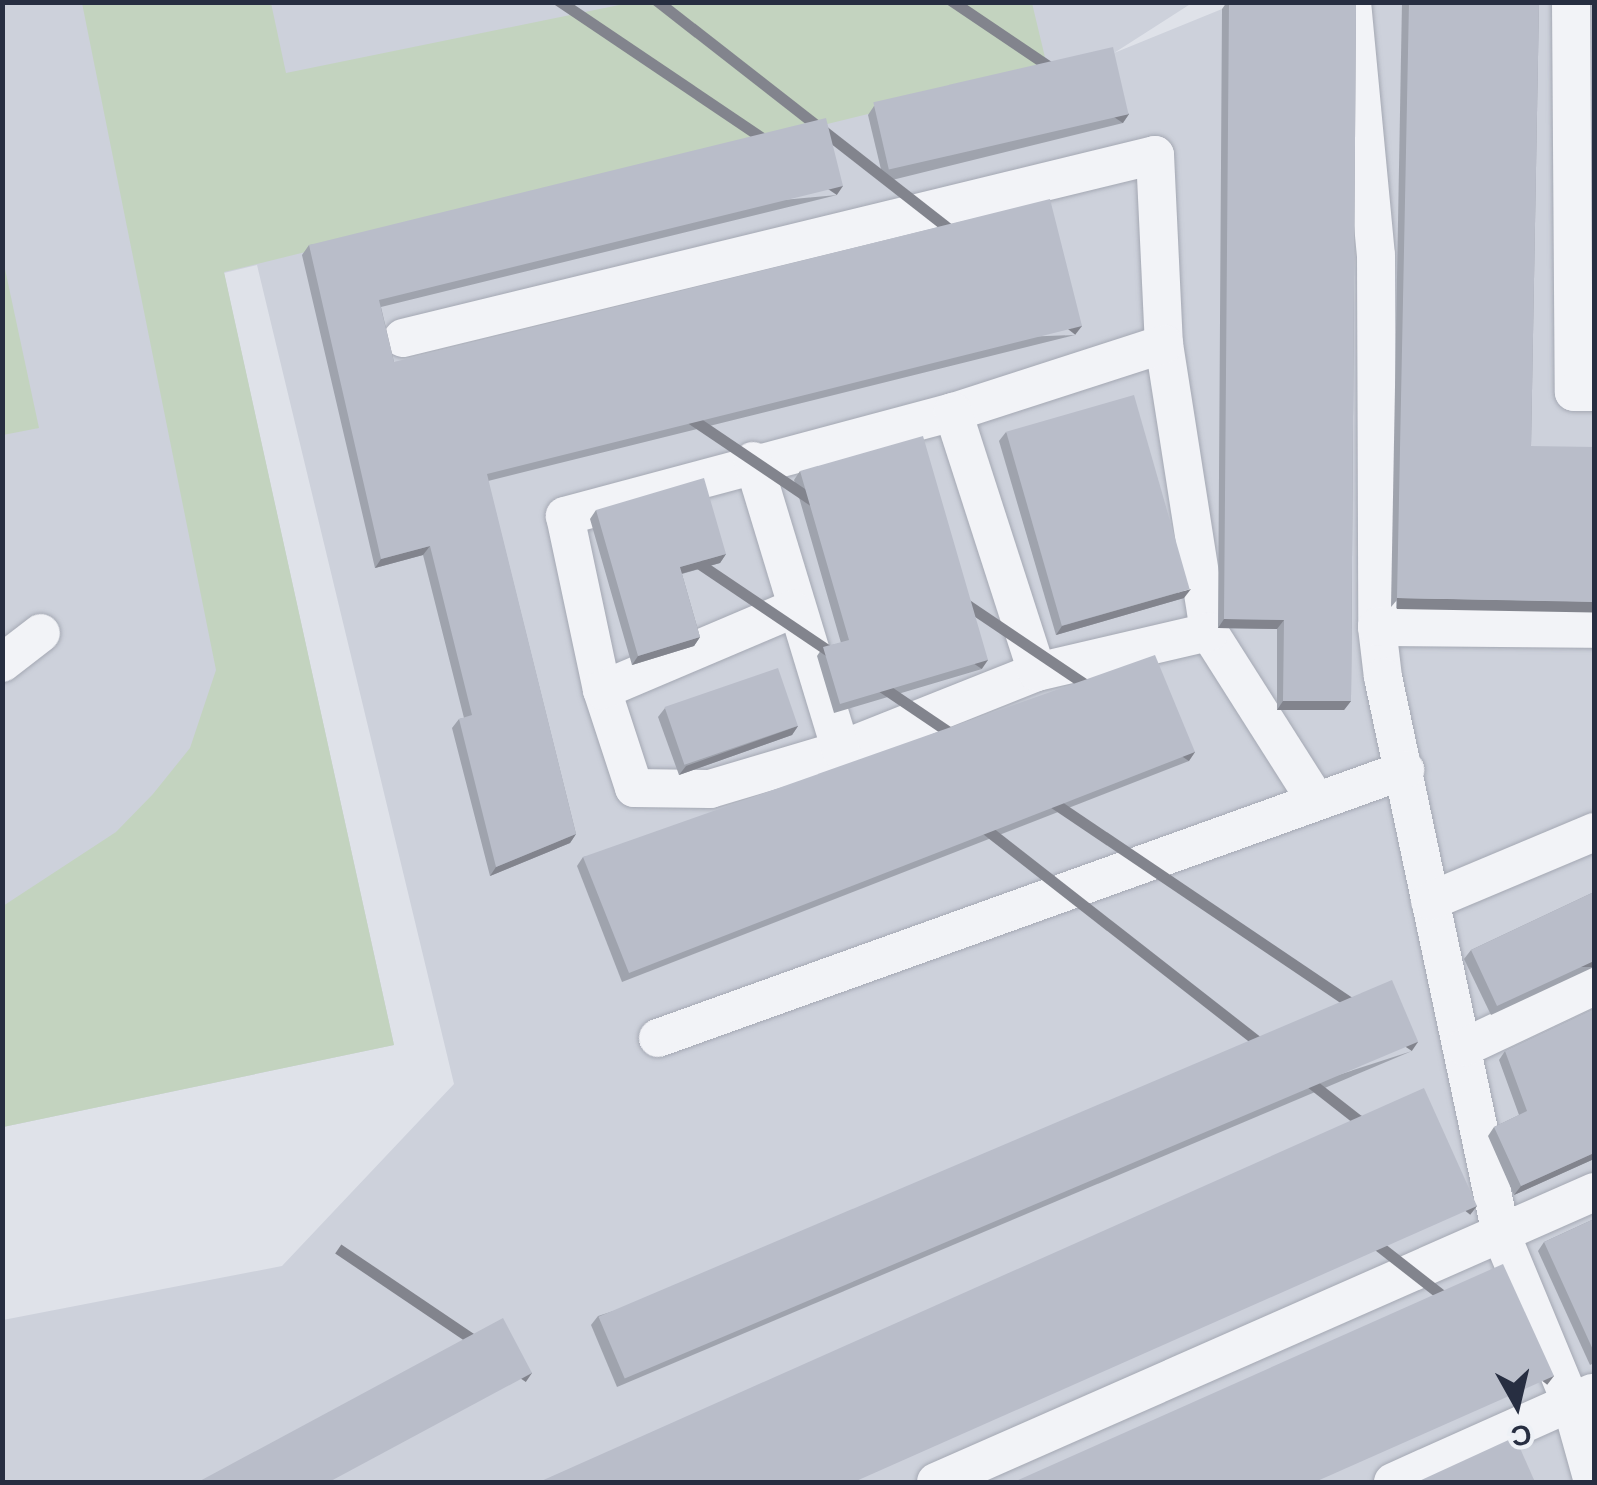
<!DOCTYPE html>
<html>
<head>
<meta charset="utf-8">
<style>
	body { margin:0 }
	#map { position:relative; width:1597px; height:1485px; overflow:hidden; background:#dfe2e9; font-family:"DM Sans",sans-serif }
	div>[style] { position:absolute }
	.built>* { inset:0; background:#cdd1db }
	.green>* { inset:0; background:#c3d3bf }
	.roads { filter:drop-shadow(0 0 2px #a4a8b3) drop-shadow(0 0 2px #a4a8b3) }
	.service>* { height:38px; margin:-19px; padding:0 19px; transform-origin:19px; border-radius:19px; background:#f2f3f7 }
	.wall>* { inset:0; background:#9fa3ad }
	.shaded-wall>* { inset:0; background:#82848d; transform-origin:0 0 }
	.building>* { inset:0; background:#b9bdc9; transform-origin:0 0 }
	span { translate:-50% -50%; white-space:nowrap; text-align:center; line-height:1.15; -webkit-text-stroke:8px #eef1f6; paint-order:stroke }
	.frame { position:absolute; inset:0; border:5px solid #272e41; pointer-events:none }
	.north { position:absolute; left:1467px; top:1355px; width:100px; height:100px; -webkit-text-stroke:8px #eef1f6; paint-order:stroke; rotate:172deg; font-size:28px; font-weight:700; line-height:40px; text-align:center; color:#272e41 }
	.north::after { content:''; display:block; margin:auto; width:35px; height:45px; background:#272e41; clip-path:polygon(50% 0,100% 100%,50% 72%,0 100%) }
</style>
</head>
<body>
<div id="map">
	<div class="built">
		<i style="clip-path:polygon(1348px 2px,1594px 3px,1594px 1482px,3px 1482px,3px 1320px,282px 1266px,454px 1084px,257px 265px,224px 273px,394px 1045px,3px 1127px,3px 3px,1192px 3px,1114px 53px,1222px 9px,1349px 11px)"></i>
	</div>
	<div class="green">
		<i style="clip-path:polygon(82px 3px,271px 3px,286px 73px,629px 3px,1032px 3px,1048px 70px,224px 272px,394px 1045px,3px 1127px,3px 906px,116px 832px,153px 794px,190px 748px,216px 670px)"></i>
		<i style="clip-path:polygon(2px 255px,39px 428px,3px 435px,2px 435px)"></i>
	</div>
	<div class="roads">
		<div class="service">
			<i style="left:1352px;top:2px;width:254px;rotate:84.6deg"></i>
			<i style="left:1376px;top:255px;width:372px;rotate:89.8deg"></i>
			<i style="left:1377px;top:627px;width:50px;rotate:83.2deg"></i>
			<i style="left:1383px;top:677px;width:569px;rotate:78.04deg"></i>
			<i style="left:1501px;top:1234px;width:183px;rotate:67.5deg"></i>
			<i style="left:1571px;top:1403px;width:82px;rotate:74.4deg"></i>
			<i style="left:1571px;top:2px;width:390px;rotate:89.6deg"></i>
			<i style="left:1574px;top:392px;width:20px"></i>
			<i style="left:403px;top:338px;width:774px;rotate:-13.68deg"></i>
			<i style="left:1155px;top:155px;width:189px;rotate:87.3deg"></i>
			<i style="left:1164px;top:344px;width:291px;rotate:81.1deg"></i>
			<i style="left:1209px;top:632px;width:198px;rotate:57.6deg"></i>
			<i style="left:1164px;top:344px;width:222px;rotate:162.1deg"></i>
			<i style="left:953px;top:412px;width:402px;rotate:165deg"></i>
			<i style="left:565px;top:516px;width:178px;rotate:78deg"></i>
			<i style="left:602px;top:690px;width:103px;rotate:71.9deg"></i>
			<i style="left:634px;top:788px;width:76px;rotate:0.8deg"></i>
			<i style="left:710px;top:789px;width:137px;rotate:-16.6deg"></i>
			<i style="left:841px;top:750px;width:211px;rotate:-21.7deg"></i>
			<i style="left:1037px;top:672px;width:177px;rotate:-13.1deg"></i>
			<i style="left:953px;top:412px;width:273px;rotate:72.1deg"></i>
			<i style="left:753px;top:461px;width:302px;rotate:73.1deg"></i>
			<i style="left:1377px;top:627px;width:217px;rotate:0.5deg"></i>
			<i style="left:2px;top:663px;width:49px;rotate:-37.6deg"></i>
			<i style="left:602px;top:690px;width:207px;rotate:-23deg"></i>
			<i style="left:1430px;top:901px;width:178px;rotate:-22.8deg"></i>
			<i style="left:658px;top:1038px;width:794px;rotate:-19.74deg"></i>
			<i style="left:1465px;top:1047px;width:143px;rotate:-25.3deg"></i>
			<i style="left:936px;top:1482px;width:719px;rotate:-23.78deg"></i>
			<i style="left:1393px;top:1482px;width:218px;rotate:-24.1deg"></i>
		</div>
	</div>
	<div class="wall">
		<i style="clip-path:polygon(1227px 2px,1356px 2px,1351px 701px,1344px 710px,1277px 710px,1277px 629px,1218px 628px,1222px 9px)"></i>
		<i style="clip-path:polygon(1402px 2px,1539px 2px,1531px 446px,1391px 607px)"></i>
		<i style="clip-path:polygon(874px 106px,1129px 114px,1123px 123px,884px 182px,868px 115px)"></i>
		<i style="clip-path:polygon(837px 195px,381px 307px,394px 362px,1075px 335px,488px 481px,576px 834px,570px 843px,490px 876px,452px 728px,459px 719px,464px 718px,423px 555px,375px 568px,302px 255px,309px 245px)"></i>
		<i style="clip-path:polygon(1006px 432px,1184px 598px,1056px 635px,999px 441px)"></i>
		<i style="clip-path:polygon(800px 471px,982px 669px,834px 713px,817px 656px,823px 647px,841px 643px,794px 480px)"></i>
		<i style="clip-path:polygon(596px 510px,726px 554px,720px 563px,682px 574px,700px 637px,694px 646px,632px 665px,590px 519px)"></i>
		<i style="clip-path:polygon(665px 708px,798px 726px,792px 735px,679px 775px,658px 717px)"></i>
		<i style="clip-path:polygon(1195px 752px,1189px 761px,622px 982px,577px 866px,583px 857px)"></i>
		<i style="clip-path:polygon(1594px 892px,1594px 967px,1491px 1015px,1464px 959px,1471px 950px)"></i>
		<i style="clip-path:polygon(1594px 1009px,1594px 1159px,1514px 1195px,1488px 1136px,1494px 1127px,1519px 1115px,1499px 1060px,1505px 1051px)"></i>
		<i style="clip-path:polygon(1412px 1051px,617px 1387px,591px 1325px,598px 1316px)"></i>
		<i style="clip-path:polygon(1594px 1219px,1594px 1363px,1590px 1365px,1538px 1251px,1544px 1242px)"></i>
	</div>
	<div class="shaded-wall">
		<i style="left:1129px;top:114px;width:11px;height:246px;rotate:124deg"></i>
		<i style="left:843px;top:186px;width:11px;height:478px;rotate:124deg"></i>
		<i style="left:1082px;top:326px;width:11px;height:613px;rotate:128deg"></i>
		<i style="clip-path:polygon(430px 546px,423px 555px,375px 568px,381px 559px)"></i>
		<i style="clip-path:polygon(726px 554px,720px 563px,673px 576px,680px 567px)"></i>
		<i style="clip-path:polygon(1191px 589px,1184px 598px,1056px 635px,1062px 626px)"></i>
		<i style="left:1397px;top:598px;width:197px;height:11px;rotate:1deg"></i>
		<i style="clip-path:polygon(1224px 619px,1284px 620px,1277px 629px,1218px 628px)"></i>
		<i style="clip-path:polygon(700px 637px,694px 646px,632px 665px,638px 656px)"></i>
		<i style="left:988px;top:660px;width:11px;height:154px;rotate:124deg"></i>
		<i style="clip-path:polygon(1283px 701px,1351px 701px,1344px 710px,1277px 710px)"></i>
		<i style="clip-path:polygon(798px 726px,792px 735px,679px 775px,686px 766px)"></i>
		<i style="left:1195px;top:752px;width:11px;height:608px;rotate:124deg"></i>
		<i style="clip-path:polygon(576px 834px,570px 843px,490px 876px,496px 867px)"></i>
		<i style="left:1594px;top:961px;width:6px;height:107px;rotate:90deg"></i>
		<i style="left:1418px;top:1042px;width:11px;height:863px;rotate:124deg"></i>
		<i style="clip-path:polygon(1594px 1153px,1594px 1159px,1514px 1195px,1521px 1186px)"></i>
		<i style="left:1477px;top:1206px;width:11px;height:681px;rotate:128deg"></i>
		<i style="left:532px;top:1373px;width:11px;height:230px;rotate:124deg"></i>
		<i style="left:1554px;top:1376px;width:11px;height:261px;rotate:128deg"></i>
	</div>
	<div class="building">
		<i style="clip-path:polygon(1229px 2px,1356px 2px,1351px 701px,1283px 701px,1284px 620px,1224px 619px)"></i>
		<i style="clip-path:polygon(1409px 2px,1539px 2px,1531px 446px,1594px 447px,1594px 602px,1397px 598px)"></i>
		<i style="left:1113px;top:47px;width:69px;height:246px;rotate:77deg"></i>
		<i style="clip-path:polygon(826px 118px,843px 186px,379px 300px,394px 362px,1050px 199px,1082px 326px,487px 474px,576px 834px,496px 867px,459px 719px,472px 715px,430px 546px,381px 559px,309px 245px)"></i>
		<i style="left:1134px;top:395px;width:202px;height:133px;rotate:74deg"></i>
		<i style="clip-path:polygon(923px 436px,988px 660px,840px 704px,823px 647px,849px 640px,800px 471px)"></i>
		<i style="clip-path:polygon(704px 478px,726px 554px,680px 567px,700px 637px,638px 656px,596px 510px)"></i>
		<i style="clip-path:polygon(1155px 655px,1195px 752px,629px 973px,583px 857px)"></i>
		<i style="left:778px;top:668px;width:61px;height:120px;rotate:71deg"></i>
		<i style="clip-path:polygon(1594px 892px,1594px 961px,1497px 1006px,1471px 950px)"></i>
		<i style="left:1392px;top:980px;width:67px;height:862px;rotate:67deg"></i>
		<i style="clip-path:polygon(1594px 1009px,1594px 1153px,1521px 1186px,1494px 1127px,1527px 1111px,1505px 1051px)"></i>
		<i style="clip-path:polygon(1424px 1088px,1477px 1206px,854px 1482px,539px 1482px)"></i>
		<i style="clip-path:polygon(1594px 1219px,1594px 1352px,1544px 1242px)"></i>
		<i style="clip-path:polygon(1503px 1264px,1554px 1376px,1315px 1482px,1014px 1482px)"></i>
		<i style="clip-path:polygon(503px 1318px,532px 1373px,329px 1482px,198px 1482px)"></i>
		<i style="clip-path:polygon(1515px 1437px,1535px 1482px,1417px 1482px)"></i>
	</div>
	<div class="frame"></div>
	<div class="north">С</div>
</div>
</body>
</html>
